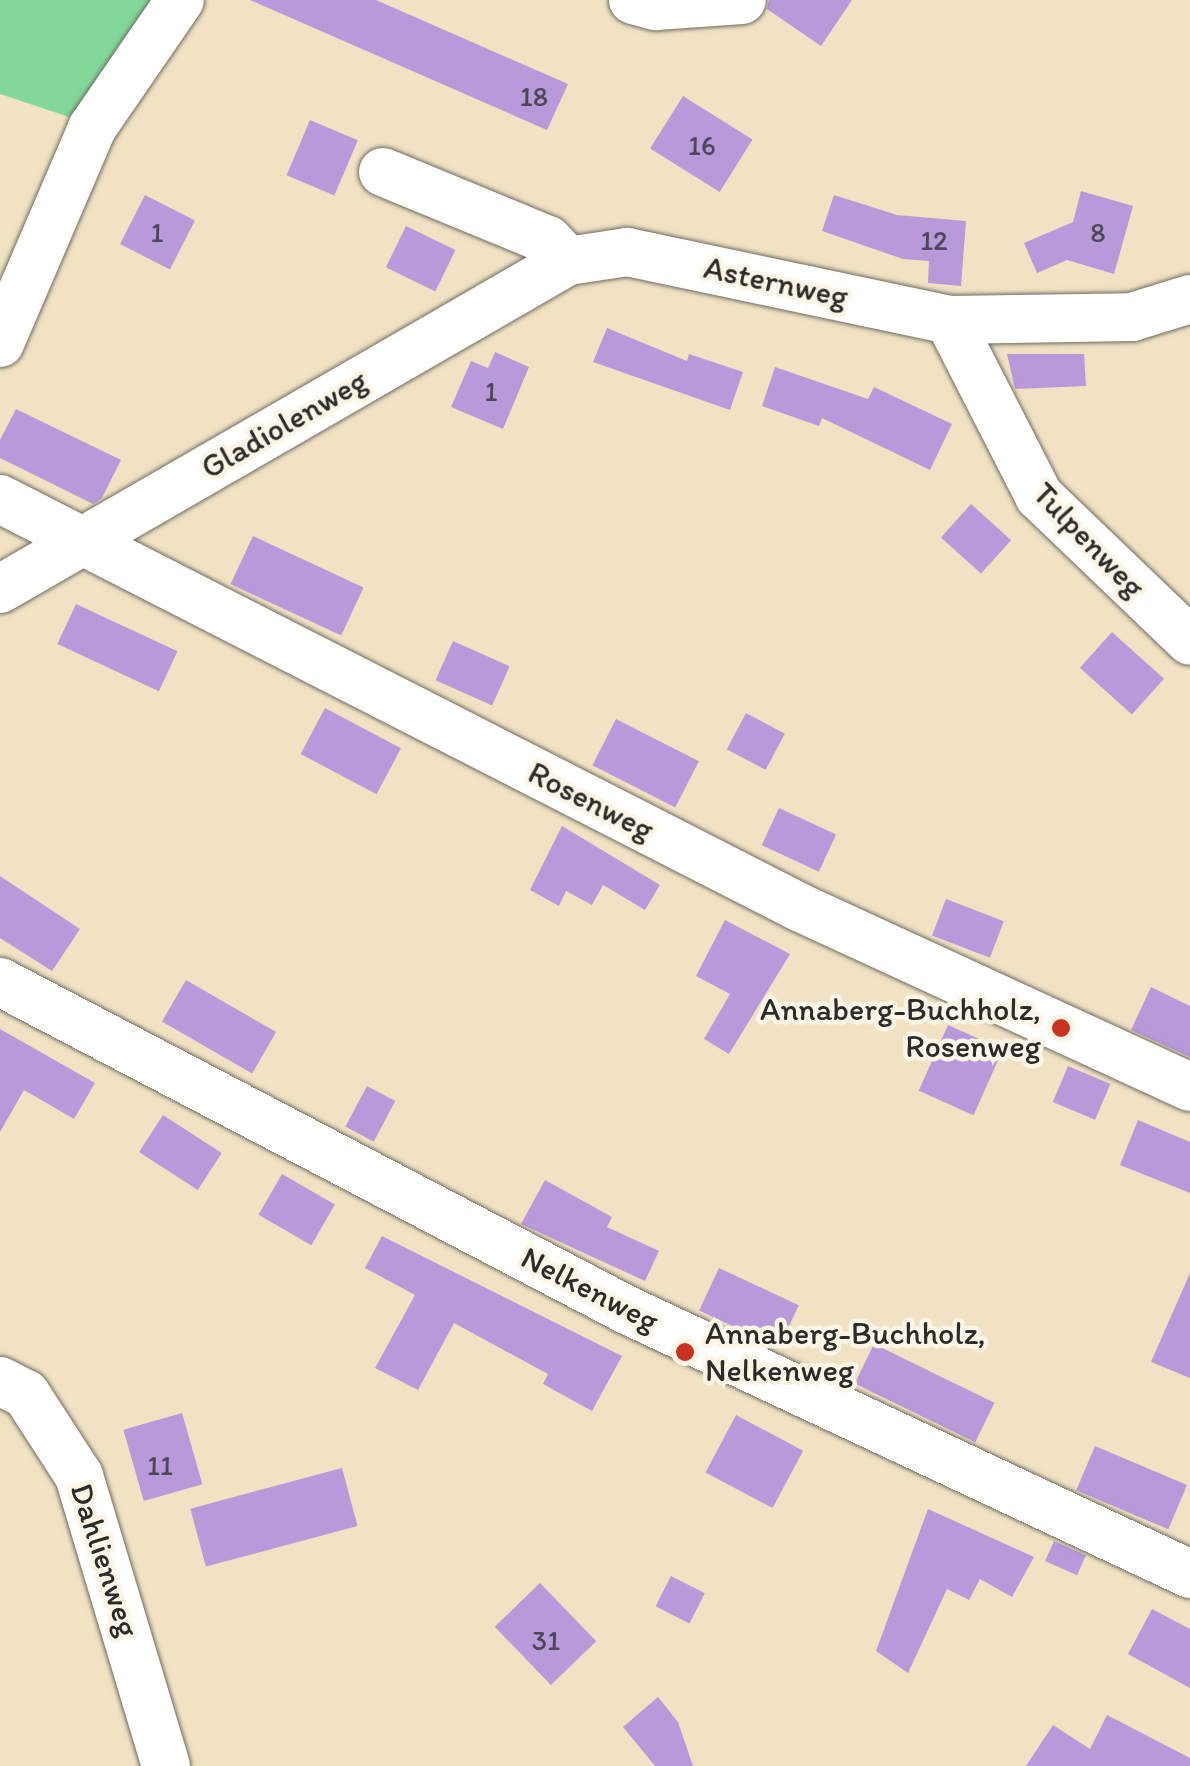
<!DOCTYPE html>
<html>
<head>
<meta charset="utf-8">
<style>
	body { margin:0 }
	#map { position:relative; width:1190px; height:1766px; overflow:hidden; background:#f1e2c4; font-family:Itim,sans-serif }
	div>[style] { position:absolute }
	.green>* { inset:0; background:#82d89b }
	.building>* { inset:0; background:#b89adb; transform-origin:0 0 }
	.roads { filter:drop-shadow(0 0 2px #706b61) drop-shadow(0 0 2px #706b61) }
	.minor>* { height:48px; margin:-24px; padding:0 24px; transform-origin:24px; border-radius:24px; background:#fff }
	.dots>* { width:28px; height:28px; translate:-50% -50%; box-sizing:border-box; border:5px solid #fcf5e5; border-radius:50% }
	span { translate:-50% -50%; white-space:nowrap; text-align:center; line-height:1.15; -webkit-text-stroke:9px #fcf5e5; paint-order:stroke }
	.number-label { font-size:28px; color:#4e4757 }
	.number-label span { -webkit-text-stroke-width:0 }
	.street-label { font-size:32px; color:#2b2b2b }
	.poi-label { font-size:32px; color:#2b2b2b }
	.right { translate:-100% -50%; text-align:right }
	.left { translate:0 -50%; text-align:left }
</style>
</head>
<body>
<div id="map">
	<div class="green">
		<i style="clip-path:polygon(0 0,172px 0,84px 122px,0 94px)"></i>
	</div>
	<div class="building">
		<i style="clip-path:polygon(250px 0,376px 0,568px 84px,547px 130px)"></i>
		<i style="clip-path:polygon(769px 0,852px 0,821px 46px,767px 9px)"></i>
		<i style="left:683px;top:96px;width:82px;height:62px;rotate:32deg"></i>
		<i style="left:310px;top:120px;width:52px;height:60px;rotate:23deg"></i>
		<i style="clip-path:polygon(1081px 191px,1133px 206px,1114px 274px,1067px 260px,1037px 273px,1024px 243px,1073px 222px)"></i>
		<i style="left:145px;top:195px;width:56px;height:55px;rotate:27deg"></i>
		<i style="clip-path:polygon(834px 195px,897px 215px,966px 221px,961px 286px,928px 283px,929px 261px,903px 259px,822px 231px)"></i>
		<i style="left:406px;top:226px;width:55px;height:46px;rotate:26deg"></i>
		<i style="clip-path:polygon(607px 328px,687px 361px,689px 354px,743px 372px,730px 410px,593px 362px)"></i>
		<i style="clip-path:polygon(495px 352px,529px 367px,503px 429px,451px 407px,471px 361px,488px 368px)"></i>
		<i style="clip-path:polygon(1007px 354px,1084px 354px,1086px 386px,1015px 389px)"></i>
		<i style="clip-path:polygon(775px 367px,868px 399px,874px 387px,952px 424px,930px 470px,822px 418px,819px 426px,762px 406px)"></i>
		<i style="clip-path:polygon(16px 409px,121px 460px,102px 498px,93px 504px,0 458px,0 440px)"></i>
		<i style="left:971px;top:504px;width:54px;height:45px;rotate:42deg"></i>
		<i style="left:253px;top:536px;width:122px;height:53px;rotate:25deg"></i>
		<i style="left:76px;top:604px;width:112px;height:44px;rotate:25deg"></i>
		<i style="left:1112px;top:632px;width:70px;height:48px;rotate:42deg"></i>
		<i style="left:453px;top:641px;width:62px;height:43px;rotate:24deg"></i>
		<i style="left:325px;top:708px;width:86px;height:52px;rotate:28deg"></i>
		<i style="left:746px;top:713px;width:44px;height:41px;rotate:28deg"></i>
		<i style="left:616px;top:719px;width:93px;height:52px;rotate:27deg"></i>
		<i style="left:779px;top:808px;width:63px;height:41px;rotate:25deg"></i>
		<i style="clip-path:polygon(562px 826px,660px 885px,645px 910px,603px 885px,592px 905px,566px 891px,559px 906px,530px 890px)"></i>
		<i style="clip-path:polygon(0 876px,80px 929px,52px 971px,0 938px)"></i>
		<i style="left:946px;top:899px;width:62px;height:39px;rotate:21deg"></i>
		<i style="clip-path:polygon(725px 920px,790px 954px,729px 1054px,704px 1039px,730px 994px,696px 976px)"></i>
		<i style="left:186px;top:980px;width:104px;height:48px;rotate:30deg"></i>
		<i style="clip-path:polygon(1151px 987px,1190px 1006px,1190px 1057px,1131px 1030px)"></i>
		<i style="left:948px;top:1025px;width:60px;height:72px;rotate:24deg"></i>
		<i style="clip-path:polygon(0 1029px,95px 1083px,74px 1119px,24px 1090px,0 1132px)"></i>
		<i style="left:1068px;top:1066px;width:46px;height:39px;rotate:23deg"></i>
		<i style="left:367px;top:1086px;width:32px;height:46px;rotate:28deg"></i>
		<i style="left:163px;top:1115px;width:70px;height:44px;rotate:33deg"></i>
		<i style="clip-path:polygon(1138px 1120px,1190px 1142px,1190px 1193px,1120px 1165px)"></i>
		<i style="left:282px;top:1174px;width:61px;height:47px;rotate:30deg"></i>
		<i style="clip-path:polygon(545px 1180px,612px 1217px,607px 1227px,659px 1251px,645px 1281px,521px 1224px)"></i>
		<i style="clip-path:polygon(382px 1236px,622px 1356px,592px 1411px,543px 1384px,548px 1374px,454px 1323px,418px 1390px,375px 1368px,415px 1295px,365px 1268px)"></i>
		<i style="left:719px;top:1268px;width:88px;height:47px;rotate:25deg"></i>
		<i style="clip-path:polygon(1190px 1273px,1190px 1378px,1151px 1362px)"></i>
		<i style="left:874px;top:1344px;width:134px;height:44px;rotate:26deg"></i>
		<i style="left:182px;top:1413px;width:74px;height:61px;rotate:74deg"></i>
		<i style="left:736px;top:1415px;width:76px;height:65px;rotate:28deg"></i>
		<i style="left:1095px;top:1446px;width:100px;height:48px;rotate:23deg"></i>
		<i style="left:342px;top:1468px;width:60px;height:157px;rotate:75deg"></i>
		<i style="clip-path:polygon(928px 1509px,1034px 1557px,1012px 1597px,980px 1579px,969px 1600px,947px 1589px,908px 1673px,876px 1651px)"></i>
		<i style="left:1054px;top:1541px;width:35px;height:22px;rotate:24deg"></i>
		<i style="left:671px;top:1576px;width:38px;height:34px;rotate:27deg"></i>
		<i style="left:540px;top:1583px;width:81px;height:63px;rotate:46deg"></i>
		<i style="clip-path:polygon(1152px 1609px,1190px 1629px,1190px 1688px,1128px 1654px)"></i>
		<i style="clip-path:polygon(658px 1697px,678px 1722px,693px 1766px,655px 1766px,623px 1727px)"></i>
		<i style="clip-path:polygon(1107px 1715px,1190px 1758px,1190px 1766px,1026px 1766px,1053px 1725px,1090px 1749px)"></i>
	</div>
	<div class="roads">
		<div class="minor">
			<i style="left:633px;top:0;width:24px;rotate:15deg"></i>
			<i style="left:656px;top:6px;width:86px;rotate:-4deg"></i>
			<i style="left:383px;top:172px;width:178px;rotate:22.4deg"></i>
			<i style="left:548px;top:240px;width:29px;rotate:46deg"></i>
			<i style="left:949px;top:320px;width:198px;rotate:62.9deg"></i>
			<i style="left:1039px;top:496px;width:209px;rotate:43.8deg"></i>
			<i style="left:0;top:343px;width:234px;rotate:-66.8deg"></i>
			<i style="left:92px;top:128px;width:155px;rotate:-55.5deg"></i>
			<i style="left:0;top:499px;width:899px;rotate:27.05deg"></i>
			<i style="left:801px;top:908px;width:428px;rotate:24.7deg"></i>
			<i style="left:0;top:589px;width:656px;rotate:-30deg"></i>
			<i style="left:568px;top:261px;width:60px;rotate:-8.7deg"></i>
			<i style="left:627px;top:252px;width:329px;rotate:11.9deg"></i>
			<i style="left:949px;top:320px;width:183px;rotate:-0.9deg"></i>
			<i style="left:1132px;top:317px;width:61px;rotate:-17.2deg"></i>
			<i style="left:0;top:982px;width:708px;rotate:27.62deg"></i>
			<i style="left:627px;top:1310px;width:622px;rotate:25.12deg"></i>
			<i style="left:0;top:1381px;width:29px;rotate:27deg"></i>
			<i style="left:26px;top:1394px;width:98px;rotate:57.1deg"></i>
			<i style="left:79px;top:1476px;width:303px;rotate:73.3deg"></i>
		</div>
	</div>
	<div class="dots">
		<i style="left:1061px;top:1028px;background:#c8321e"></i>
		<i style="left:685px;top:1352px;background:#c8321e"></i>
	</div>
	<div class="number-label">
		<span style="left:534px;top:96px">18</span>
		<span style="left:702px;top:145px">16</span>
		<span style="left:157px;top:232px">1</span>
		<span style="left:1098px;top:232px">8</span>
		<span style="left:934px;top:240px">12</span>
		<span style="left:491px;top:391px">1</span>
		<span style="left:160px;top:1465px">11</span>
		<span style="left:546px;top:1640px">31</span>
	</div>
	<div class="street-label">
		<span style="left:776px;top:282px;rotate:12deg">Asternweg</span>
		<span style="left:284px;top:424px;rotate:-30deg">Gladiolenweg</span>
		<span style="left:1089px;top:540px;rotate:46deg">Tulpenweg</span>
		<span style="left:591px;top:801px;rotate:27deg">Rosenweg</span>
		<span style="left:590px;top:1289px;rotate:27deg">Nelkenweg</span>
		<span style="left:105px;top:1560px;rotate:72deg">Dahlienweg</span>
	</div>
	<div class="poi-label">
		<span class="right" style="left:1041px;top:1028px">Annaberg-Buchholz,<br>Rosenweg</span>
		<span class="left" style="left:705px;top:1352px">Annaberg-Buchholz,<br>Nelkenweg</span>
	</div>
</div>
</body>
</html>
